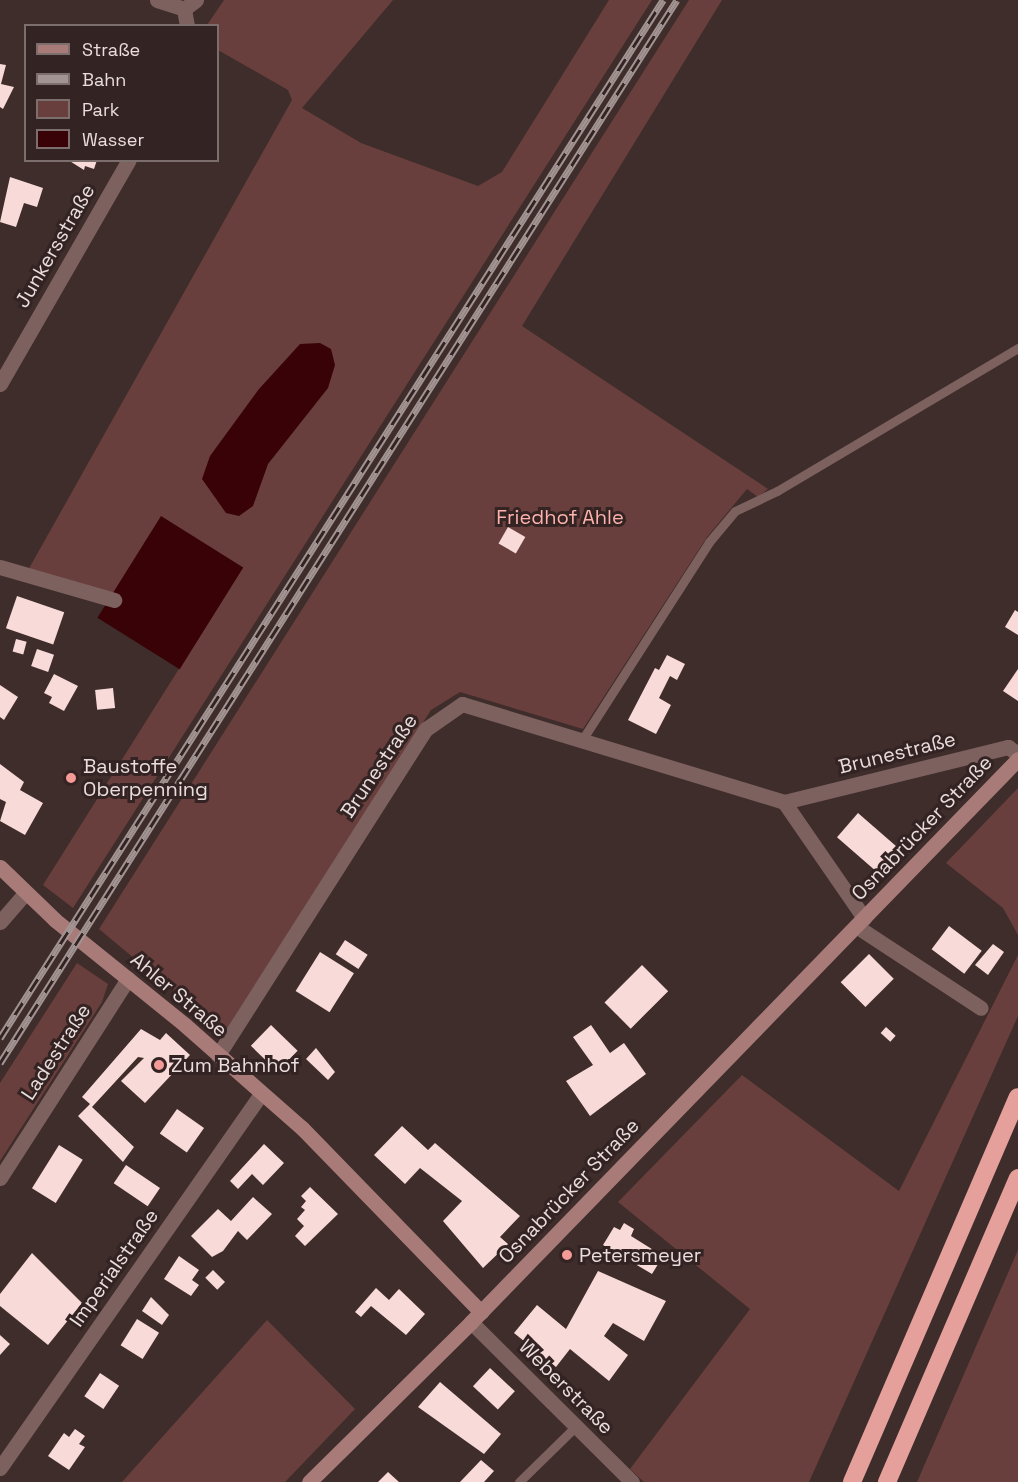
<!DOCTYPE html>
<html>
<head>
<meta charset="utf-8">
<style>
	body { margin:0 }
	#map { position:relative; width:1018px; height:1482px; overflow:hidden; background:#3e2d2b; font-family:"Space Grotesk",sans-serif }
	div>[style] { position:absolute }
	.green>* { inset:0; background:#693f3d }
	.water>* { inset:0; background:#380207; transform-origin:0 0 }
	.building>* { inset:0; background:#f8dad8; transform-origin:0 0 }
	.lane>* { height:9px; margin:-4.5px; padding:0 4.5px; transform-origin:4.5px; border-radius:4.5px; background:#7d615f }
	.street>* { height:15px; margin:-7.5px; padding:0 7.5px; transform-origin:7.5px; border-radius:7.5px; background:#7d615f }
	.secondary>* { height:15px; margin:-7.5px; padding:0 7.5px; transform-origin:7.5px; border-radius:7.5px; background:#a87b78 }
	.highway>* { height:18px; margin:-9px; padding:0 9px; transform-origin:9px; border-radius:9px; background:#e5a09c }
	.rail>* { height:7px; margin-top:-3.5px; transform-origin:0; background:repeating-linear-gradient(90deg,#332322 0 14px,#a19492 0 28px); box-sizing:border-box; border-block:2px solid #a19492 }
	.dots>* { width:16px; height:16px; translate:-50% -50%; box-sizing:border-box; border:3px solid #332322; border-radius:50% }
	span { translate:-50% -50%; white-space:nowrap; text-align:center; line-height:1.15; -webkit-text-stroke:6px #332322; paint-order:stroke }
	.street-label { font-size:20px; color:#e9dedd }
	.park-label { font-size:20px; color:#feb2ad }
	.poi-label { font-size:20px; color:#e9dedd }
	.left { translate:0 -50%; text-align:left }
	.legend { position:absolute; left:24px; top:24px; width:195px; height:138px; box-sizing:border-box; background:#332322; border:2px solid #7c6e6d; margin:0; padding:8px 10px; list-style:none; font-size:18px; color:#e9dedd }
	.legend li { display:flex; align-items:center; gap:12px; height:30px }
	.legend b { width:30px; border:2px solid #7c6e6d }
</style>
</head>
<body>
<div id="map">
	<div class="green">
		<i style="clip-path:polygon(224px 0,393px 0,302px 108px,361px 143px,478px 186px,502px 172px,609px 0,652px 0,73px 908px,43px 885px,243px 567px,111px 595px,27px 572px,292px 100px,288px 90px,218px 50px,218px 26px,207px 25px)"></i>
		<i style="clip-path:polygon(689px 0,722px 0,522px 326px,768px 489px,758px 497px,747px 489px,707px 537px,583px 729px,460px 692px,431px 710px,224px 1033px,99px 929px)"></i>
		<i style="clip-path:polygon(1018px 788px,1018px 935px,1003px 908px,946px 863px)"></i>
		<i style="clip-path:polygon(1018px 955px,1018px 1016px,809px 1482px,644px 1482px,630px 1469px,750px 1309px,618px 1202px,742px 1075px,899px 1191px)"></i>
		<i style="clip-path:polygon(77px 963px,108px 984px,102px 1002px,0 1161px,0 1083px)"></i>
		<i style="clip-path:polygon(1018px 1250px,1018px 1482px,917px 1482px)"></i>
		<i style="clip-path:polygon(267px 1320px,355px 1409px,285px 1482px,122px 1482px)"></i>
	</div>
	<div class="water">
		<i style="clip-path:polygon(320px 343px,331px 349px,335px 365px,328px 388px,268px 464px,253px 506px,239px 516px,226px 513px,202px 479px,210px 456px,259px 389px,300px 344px)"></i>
		<i style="left:161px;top:516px;width:97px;height:120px;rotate:32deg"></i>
	</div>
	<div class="building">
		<i style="clip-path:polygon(0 64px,6px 65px,1px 84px,14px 87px,3px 109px,0 107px)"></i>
		<i style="clip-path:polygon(68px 160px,97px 160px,94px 169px,85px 166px,84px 170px)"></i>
		<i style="clip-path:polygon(10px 177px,43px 188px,37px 207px,24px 203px,16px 227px,0 222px)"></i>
		<i style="left:508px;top:527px;width:20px;height:19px;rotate:30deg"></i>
		<i style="left:17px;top:596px;width:50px;height:34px;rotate:19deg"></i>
		<i style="clip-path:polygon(1015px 610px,1018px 612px,1018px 635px,1005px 627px)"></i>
		<i style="left:16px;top:639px;width:11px;height:13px;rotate:15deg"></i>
		<i style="left:37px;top:649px;width:18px;height:18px;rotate:19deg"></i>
		<i style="clip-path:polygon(667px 655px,685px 664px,677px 680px,670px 676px,659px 698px,671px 705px,656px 734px,628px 720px,655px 668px,659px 670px)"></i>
		<i style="clip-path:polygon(1018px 669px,1018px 701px,1003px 691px)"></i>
		<i style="clip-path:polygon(54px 674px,78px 686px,64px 711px,49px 703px,52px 697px,44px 693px)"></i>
		<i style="clip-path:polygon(0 685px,18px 697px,4px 720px,0 717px)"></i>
		<i style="left:113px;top:688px;width:20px;height:18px;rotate:84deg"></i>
		<i style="clip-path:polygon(0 764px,24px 782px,20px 790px,43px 803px,25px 835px,0 821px,6px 802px,0 799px)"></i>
		<i style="left:858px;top:813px;width:56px;height:32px;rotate:41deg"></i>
		<i style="left:949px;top:926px;width:41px;height:29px;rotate:37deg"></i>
		<i style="left:345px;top:940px;width:27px;height:17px;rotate:33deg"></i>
		<i style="clip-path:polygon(993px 944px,1004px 952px,988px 975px,975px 965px)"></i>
		<i style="left:320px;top:952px;width:40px;height:46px;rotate:32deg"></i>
		<i style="left:869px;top:954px;width:35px;height:40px;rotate:45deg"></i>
		<i style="left:642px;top:965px;width:37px;height:53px;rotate:45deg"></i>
		<i style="left:271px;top:1025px;width:37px;height:29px;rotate:44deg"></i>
		<i style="clip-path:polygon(591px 1025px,610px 1053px,624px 1043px,646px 1074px,590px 1116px,566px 1081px,593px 1065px,573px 1037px)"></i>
		<i style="left:886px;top:1027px;width:13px;height:8px;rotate:42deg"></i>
		<i style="clip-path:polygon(141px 1029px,160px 1040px,166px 1033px,190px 1055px,145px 1103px,121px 1081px,144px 1058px,138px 1057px,92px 1107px,134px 1147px,123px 1162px,78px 1116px,90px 1104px,82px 1097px)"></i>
		<i style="clip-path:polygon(316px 1048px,335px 1072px,328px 1080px,306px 1059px)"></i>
		<i style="left:177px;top:1109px;width:33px;height:30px;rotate:35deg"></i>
		<i style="clip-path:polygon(402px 1126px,428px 1150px,435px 1143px,520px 1216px,500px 1237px,508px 1244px,483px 1268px,443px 1221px,462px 1201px,420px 1168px,405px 1184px,374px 1155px)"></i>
		<i style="clip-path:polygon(264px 1144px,284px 1163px,263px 1185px,252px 1174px,238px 1189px,230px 1181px)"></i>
		<i style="left:59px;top:1145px;width:28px;height:51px;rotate:32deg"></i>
		<i style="left:126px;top:1165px;width:41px;height:22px;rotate:34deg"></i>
		<i style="clip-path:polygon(310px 1187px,338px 1214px,305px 1246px,295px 1236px,304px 1226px,297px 1219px,305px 1210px,301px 1207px,306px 1201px,301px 1196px)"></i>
		<i style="clip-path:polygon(253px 1197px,272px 1214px,247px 1240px,238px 1231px,223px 1251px,212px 1257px,191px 1236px,218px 1209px,231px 1221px)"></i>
		<i style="clip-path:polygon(624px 1223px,634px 1229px,631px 1236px,663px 1256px,652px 1274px,603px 1245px,614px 1227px,620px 1230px)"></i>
		<i style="clip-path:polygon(32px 1253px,82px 1303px,48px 1345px,0 1306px,0 1294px)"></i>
		<i style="clip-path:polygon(179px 1256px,199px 1270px,192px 1280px,199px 1285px,191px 1296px,164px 1279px)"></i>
		<i style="left:213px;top:1270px;width:17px;height:11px;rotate:45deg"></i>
		<i style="clip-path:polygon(598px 1271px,666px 1301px,644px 1341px,613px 1323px,604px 1336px,628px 1355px,609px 1381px,570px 1349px,556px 1367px,514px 1333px,537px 1305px,566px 1329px)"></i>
		<i style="clip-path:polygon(376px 1288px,389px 1300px,399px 1289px,425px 1314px,406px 1335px,371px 1306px,361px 1317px,355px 1312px)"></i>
		<i style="clip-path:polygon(151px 1297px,169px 1315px,162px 1325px,142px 1311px)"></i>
		<i style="left:137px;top:1319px;width:26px;height:31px;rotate:32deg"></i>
		<i style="clip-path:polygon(0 1335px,10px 1344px,0 1355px)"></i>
		<i style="left:490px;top:1368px;width:34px;height:25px;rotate:43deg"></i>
		<i style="left:100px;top:1373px;width:23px;height:28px;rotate:34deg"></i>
		<i style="clip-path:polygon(440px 1382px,501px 1434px,484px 1454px,418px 1407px)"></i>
		<i style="clip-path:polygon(75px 1429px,85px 1436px,79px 1444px,85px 1447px,69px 1470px,48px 1456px,64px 1433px,69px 1437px)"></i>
		<i style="clip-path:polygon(481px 1460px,494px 1471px,484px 1482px,460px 1482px)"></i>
		<i style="clip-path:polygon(388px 1472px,399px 1482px,378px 1482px)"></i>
	</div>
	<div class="lane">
		<i style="left:582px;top:740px;width:235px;rotate:-57.3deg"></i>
		<i style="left:709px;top:542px;width:40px;rotate:-50deg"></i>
		<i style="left:735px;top:511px;width:47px;rotate:-25.5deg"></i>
		<i style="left:777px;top:491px;width:280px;rotate:-30.7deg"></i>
		<i style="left:519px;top:1482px;width:80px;rotate:-44.5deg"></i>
	</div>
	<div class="street">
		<i style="left:157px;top:0;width:28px;rotate:18deg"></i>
		<i style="left:184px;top:9px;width:17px;rotate:80deg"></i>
		<i style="left:184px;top:9px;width:15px;rotate:-37deg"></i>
		<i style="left:0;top:384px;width:258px;rotate:-60.1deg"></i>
		<i style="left:0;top:567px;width:119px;rotate:16.1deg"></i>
		<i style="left:784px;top:802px;width:141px;rotate:55.4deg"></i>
		<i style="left:0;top:922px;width:38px;rotate:-49deg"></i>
		<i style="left:856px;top:926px;width:149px;rotate:33.3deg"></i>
		<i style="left:218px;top:1055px;width:387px;rotate:-57.5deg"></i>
		<i style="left:426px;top:729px;width:44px;rotate:-34.8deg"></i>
		<i style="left:462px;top:704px;width:337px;rotate:16.9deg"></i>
		<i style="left:784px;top:802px;width:231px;rotate:-13.8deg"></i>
		<i style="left:1008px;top:747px;width:12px;rotate:35deg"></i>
		<i style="left:0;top:1178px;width:237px;rotate:-57.3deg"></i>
		<i style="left:471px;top:1322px;width:227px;rotate:44.8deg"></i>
		<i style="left:0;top:1468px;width:457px;rotate:-55.1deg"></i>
	</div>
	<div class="secondary">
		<i style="left:0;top:867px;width:76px;rotate:43.9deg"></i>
		<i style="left:55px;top:920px;width:167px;rotate:38.9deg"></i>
		<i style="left:185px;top:1025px;width:156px;rotate:41.4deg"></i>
		<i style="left:302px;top:1128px;width:257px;rotate:45.8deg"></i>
		<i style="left:309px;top:1482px;width:228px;rotate:-44.6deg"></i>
		<i style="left:471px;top:1322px;width:785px;rotate:-45.83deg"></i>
	</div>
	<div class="highway">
		<i style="left:852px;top:1482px;width:419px;rotate:-66.7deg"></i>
		<i style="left:887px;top:1482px;width:331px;rotate:-66.7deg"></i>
	</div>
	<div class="rail">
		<i style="left:0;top:1038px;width:1232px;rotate:-57.43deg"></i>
		<i style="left:0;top:1063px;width:1260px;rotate:-57.51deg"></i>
	</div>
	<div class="dots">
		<i style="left:71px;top:778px;background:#f59b97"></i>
		<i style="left:159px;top:1065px;background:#f59b97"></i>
		<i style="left:567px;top:1255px;background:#f59b97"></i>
	</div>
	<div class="street-label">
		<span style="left:55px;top:246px;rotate:-60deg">Junkersstraße</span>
		<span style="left:897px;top:753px;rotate:-14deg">Brunestraße</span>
		<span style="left:379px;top:766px;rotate:-56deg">Brunestraße</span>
		<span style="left:922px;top:828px;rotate:-46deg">Osnabrücker Straße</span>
		<span style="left:179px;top:995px;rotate:40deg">Ahler Straße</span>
		<span style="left:56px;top:1052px;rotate:-57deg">Ladestraße</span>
		<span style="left:569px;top:1191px;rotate:-46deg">Osnabrücker Straße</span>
		<span style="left:114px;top:1268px;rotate:-55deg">Imperialstraße</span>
		<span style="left:566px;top:1387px;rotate:45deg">Weberstraße</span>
	</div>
	<div class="park-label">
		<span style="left:560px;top:517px">Friedhof Ahle</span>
	</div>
	<div class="poi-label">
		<span class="left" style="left:83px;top:778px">Baustoffe<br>Oberpenning</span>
		<span class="left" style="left:171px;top:1065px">Zum Bahnhof</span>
		<span class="left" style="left:579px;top:1255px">Petersmeyer</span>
	</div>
	<ul class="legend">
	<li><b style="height:8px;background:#a87b78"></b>Straße</li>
	<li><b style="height:8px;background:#a19492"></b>Bahn</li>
	<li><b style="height:16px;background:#693f3d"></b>Park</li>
	<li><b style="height:16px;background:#380207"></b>Wasser</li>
	</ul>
</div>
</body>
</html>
